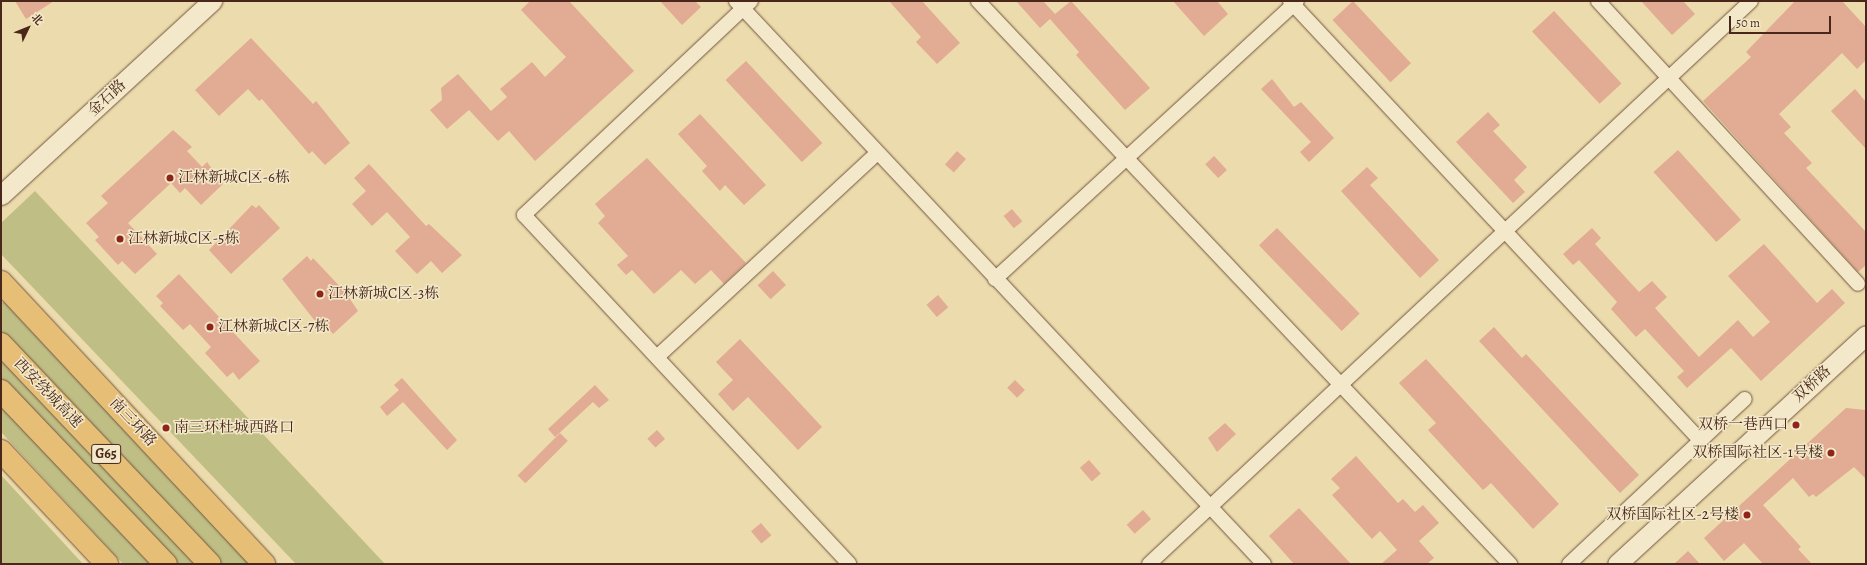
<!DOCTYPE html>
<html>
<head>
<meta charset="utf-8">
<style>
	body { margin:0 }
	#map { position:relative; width:1867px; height:565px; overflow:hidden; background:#ecdbac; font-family:Alegreya,"Noto Serif SC",serif }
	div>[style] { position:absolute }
	.green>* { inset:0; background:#bfbe84 }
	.building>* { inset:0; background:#e2ab93; transform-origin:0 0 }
	.roads { filter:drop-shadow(0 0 1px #72553f) drop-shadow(0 0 1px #72553f) }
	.street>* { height:14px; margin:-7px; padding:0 7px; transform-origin:7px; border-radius:7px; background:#f3e8c9 }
	.secondary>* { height:19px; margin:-9.5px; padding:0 9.5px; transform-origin:9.5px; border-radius:9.5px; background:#f3e8c9 }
	.highway>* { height:22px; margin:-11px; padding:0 11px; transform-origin:11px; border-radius:11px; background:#e6be76 }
	.dots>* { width:11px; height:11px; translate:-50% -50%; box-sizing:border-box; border:2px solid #f3e8c9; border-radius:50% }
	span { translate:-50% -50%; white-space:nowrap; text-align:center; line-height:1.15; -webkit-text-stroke:3px #f3e8c9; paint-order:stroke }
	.shield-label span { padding:1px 3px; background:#f3e8c9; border:1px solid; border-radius:3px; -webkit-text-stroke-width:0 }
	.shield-label { font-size:14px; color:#49281b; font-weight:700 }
	.street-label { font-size:15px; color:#49281b }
	.poi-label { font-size:15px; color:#49281b }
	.left { translate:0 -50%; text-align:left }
	.right { translate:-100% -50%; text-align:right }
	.frame { position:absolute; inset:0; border:2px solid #49281b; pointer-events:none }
	.north { position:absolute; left:8px; top:8px; width:40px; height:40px; -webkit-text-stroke:3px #f3e8c9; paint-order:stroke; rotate:47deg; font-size:11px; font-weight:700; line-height:16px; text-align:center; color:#49281b }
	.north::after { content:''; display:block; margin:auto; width:14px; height:18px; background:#49281b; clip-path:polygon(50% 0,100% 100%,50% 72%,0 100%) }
	.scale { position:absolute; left:1729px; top:16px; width:102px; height:18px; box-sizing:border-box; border:2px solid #49281b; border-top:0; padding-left:5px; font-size:12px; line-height:14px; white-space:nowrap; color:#49281b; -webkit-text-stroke:3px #f3e8c9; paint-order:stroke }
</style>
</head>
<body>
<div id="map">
	<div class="green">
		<i style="clip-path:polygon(35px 191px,385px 564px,296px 564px,1px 254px,1px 223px)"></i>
		<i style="clip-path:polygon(4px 301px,250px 564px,123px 564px,1px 432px,1px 304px)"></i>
		<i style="clip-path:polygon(1px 475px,83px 564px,1px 564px)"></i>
	</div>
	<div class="building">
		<i style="clip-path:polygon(15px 1px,54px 1px,26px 19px)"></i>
		<i style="clip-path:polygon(530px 1px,569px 1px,634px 71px,535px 161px,509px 131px,498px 141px,469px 110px,447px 129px,430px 110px,442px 100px,441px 88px,458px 74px,491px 111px,507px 97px,500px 89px,532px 62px,545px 77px,566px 57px,521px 10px)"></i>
		<i style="clip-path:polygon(660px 1px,695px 1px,701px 7px,682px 25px)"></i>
		<i style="clip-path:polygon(889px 1px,922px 1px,960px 43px,937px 64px,916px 42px,921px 37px)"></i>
		<i style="clip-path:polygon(1016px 1px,1043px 1px,1055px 14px,1071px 1px,1150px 88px,1125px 110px,1076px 55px,1079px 52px,1050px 19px,1040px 28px)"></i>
		<i style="clip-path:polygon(1173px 1px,1217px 1px,1228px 14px,1204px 36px)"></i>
		<i style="left:1353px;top:1px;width:85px;height:28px;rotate:47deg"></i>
		<i style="clip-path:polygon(1641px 1px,1683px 1px,1695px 14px,1672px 35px)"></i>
		<i style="clip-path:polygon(1795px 1px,1842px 1px,1866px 27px,1866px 60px,1857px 69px,1842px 53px,1779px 114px,1791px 127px,1784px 133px,1812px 163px,1806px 168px,1866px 232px,1866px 265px,1858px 272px,1703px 101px,1751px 57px,1746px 52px)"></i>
		<i style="left:1554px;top:11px;width:99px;height:30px;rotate:47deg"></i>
		<i style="clip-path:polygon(251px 38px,313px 104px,316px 101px,350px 143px,325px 165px,312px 151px,309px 154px,262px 99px,259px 101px,248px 89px,219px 116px,195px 90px)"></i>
		<i style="left:746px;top:61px;width:112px;height:28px;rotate:47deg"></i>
		<i style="clip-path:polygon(1272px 79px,1294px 107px,1301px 102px,1334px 138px,1309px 162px,1300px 152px,1311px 142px,1261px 89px)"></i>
		<i style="clip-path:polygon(1855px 89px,1866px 102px,1866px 149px,1831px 111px)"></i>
		<i style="clip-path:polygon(1488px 112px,1500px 125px,1493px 131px,1527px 167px,1514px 180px,1525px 192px,1513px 203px,1456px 142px)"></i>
		<i style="clip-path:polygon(700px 114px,766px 185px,744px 205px,725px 185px,720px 191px,702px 171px,707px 166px,678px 134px)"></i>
		<i style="clip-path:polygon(173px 130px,192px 147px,187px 151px,202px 167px,207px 162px,223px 184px,201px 205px,185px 188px,180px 193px,171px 183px,128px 223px,157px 254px,135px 274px,122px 261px,118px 265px,95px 240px,99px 237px,86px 223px,108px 203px,101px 196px)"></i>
		<i style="left:1678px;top:150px;width:94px;height:33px;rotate:48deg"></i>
		<i style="left:957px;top:151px;width:12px;height:18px;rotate:42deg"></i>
		<i style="left:1214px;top:156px;width:19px;height:12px;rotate:47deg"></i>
		<i style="clip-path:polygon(647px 158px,746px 263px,724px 284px,711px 270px,695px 284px,681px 270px,654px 294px,632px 270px,626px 275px,617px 265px,628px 256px,598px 223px,605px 216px,595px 204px)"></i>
		<i style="clip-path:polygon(369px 164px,426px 226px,429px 224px,462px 255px,442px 273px,431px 261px,417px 274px,395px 251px,410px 237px,387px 212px,372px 226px,352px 204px,366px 191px,354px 178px)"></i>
		<i style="clip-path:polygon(1367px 167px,1378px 178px,1370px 185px,1439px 260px,1420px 278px,1341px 191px)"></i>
		<i style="clip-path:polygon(252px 205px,256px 208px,259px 205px,280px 228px,231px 274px,209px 250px)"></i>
		<i style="left:1012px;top:209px;width:16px;height:11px;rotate:50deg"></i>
		<i style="left:1277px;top:228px;width:119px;height:25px;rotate:46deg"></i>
		<i style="clip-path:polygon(1592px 228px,1601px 238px,1595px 244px,1639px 292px,1652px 281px,1667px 297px,1655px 308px,1699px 357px,1738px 320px,1753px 337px,1770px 322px,1728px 276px,1764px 244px,1817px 303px,1832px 289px,1845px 303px,1761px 381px,1731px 348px,1687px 388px,1677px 377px,1684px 371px,1645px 329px,1636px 337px,1611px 309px,1617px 302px,1579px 260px,1573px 265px,1563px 254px)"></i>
		<i style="clip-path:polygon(307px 256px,311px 261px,313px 258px,346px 293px,358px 311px,333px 334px,319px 317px,315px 321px,282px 279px)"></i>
		<i style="left:773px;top:271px;width:19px;height:21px;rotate:47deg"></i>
		<i style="clip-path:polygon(179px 274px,260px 361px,239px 380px,233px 372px,227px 377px,205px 353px,211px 347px,190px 324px,183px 330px,160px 306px,163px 303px,156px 296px)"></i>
		<i style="left:938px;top:295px;width:16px;height:15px;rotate:50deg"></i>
		<i style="clip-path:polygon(1494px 327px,1522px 358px,1526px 354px,1639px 475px,1620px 493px,1479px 341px)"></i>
		<i style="clip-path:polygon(740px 339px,822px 427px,798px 450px,748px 397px,733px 411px,718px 394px,733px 380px,716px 362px)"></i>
		<i style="clip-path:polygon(1426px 359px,1559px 504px,1533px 529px,1491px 483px,1483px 490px,1428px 430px,1436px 423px,1399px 383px)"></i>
		<i style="clip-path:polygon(402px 378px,457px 440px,447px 450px,403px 402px,387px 416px,380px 407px,399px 390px,394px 385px)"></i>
		<i style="left:1015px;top:380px;width:14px;height:11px;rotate:45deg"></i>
		<i style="clip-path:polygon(595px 385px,609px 400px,599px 408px,593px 402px,555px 437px,548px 429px)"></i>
		<i style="clip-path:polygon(1846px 408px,1866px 410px,1866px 479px,1854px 467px,1816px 497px,1813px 494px,1809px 497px,1793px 478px,1763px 505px,1801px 547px,1798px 549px,1812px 564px,1763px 564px,1744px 543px,1724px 561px,1704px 538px)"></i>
		<i style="clip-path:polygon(1225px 423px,1236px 434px,1217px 452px,1208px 438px)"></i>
		<i style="left:657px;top:430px;width:12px;height:13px;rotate:48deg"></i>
		<i style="left:560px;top:433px;width:11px;height:60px;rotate:45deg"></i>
		<i style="clip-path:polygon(1356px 456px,1398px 503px,1403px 499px,1415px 512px,1423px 505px,1439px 523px,1419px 541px,1434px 558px,1427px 564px,1381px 564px,1397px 550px,1380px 531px,1372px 539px,1332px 495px,1340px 488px,1331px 479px)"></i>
		<i style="left:1089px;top:460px;width:18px;height:12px;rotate:49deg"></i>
		<i style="clip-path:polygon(1299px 508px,1351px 564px,1294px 564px,1269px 536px)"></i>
		<i style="left:1143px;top:510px;width:12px;height:22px;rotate:48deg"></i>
		<i style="left:761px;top:523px;width:16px;height:13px;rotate:50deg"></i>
		<i style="clip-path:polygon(1688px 551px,1700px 564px,1674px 564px)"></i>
	</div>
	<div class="roads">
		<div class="street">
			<i style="left:736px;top:1px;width:772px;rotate:46.84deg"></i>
			<i style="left:751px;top:1px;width:312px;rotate:136.7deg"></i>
			<i style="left:524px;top:215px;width:477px;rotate:47deg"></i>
			<i style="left:978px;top:1px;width:775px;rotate:46.62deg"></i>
			<i style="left:1290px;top:1px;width:601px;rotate:46.96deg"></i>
			<i style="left:1598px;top:1px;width:384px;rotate:47.4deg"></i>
			<i style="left:995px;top:279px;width:410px;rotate:-42.6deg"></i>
			<i style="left:657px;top:357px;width:300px;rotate:-42.8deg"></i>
			<i style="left:1149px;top:564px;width:824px;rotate:-43.08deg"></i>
			<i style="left:1569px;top:564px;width:241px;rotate:-43.2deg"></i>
		</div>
		<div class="secondary">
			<i style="left:1px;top:195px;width:287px;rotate:-42.6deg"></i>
			<i style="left:1617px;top:564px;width:338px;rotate:-42.6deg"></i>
		</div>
		<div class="highway">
			<i style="left:1px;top:282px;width:386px;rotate:47deg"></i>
			<i style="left:1px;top:344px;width:303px;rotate:46.5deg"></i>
			<i style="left:1px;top:391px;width:239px;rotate:46.4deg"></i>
			<i style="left:1px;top:451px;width:155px;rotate:46.8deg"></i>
		</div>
	</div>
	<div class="dots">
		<i style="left:170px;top:178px;background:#8f2418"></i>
		<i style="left:120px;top:239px;background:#8f2418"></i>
		<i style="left:320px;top:294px;background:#8f2418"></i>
		<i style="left:210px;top:327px;background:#8f2418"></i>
		<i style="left:1796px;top:425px;background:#8f2418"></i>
		<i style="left:166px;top:428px;background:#8f2418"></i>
		<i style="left:1831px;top:453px;background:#8f2418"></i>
		<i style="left:1747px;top:515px;background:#8f2418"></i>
	</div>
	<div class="shield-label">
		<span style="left:106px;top:454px">G65</span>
	</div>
	<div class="street-label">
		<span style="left:107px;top:98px;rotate:-43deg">金石路</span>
		<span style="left:1812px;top:384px;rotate:-43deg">双桥路</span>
		<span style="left:48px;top:393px;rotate:46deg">西安绕城高速</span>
		<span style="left:133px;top:422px;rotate:47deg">南三环路</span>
	</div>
	<div class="poi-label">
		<span class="left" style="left:178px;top:178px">江林新城C区-6栋</span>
		<span class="left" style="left:128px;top:239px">江林新城C区-5栋</span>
		<span class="left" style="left:328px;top:294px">江林新城C区-3栋</span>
		<span class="left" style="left:218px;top:327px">江林新城C区-7栋</span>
		<span class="right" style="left:1788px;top:425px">双桥一巷西口</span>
		<span class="left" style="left:174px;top:428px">南三环杜城西路口</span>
		<span class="right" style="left:1823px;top:453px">双桥国际社区-1号楼</span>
		<span class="right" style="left:1739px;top:515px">双桥国际社区-2号楼</span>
	</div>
	<div class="frame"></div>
	<div class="north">北</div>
	<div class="scale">50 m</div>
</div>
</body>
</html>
